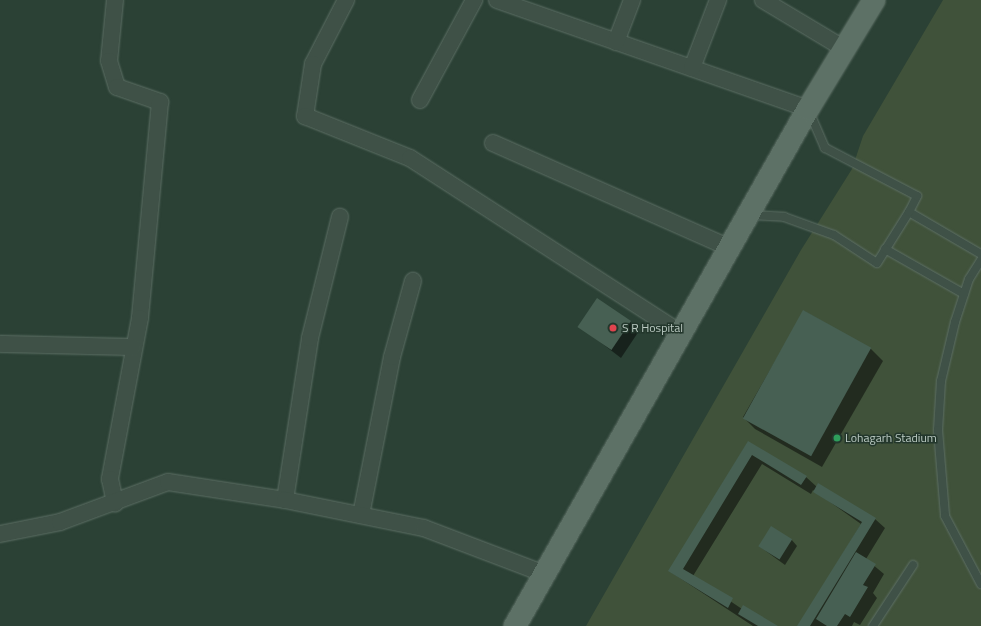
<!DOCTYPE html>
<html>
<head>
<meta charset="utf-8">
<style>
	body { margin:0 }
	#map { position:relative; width:981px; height:626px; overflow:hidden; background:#2b4135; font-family:"Titillium Web",sans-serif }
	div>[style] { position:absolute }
	.green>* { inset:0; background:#40523a }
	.shadow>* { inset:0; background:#0007 }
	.building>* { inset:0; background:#476053; transform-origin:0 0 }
	.roads { filter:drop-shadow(0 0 1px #5d6f65) drop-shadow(0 0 1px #5d6f65) }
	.service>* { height:8px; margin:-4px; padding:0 4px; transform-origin:4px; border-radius:4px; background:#3f5147 }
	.minor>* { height:16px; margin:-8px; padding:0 8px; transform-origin:8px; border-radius:8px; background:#3f5147 }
	.primary>* { height:22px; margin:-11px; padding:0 11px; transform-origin:11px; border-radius:11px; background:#5d7166 }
	.dots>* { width:11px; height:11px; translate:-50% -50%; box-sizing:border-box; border:2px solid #23372c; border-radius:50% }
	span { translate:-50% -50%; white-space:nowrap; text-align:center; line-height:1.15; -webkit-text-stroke:3px #23372c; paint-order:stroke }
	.poi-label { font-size:12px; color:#bccbc3 }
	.left { translate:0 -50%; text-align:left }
</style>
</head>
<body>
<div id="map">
	<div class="green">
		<i style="clip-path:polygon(943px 0,981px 0,981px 626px,586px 626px,801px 250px,852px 169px,863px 136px)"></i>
	</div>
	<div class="shadow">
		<i style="clip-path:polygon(804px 311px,871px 349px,883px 361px,822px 467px,755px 429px,743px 417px)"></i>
		<i style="clip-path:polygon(630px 322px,639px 331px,621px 358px,579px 326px)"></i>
		<i style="clip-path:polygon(748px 442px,806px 477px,817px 487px,818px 484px,875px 519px,885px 528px,866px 559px,884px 574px,873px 593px,877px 598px,860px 625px,854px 622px,852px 626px,799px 626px,861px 524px,813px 490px,811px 494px,762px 464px,693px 576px,742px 609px,776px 626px,753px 626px,669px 571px)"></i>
		<i style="clip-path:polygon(791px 539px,797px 546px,785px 565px,759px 546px)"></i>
	</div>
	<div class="building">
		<i style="left:597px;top:298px;width:41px;height:35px;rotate:34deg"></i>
		<i style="left:803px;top:310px;width:78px;height:124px;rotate:29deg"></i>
		<i style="clip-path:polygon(748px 441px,807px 476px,801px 485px,752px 455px,683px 569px,733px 598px,728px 608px,668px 571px)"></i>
		<i style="clip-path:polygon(818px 483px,876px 518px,810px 626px,797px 626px,862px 522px,813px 492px)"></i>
		<i style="left:771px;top:526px;width:25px;height:24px;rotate:32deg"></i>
		<i style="clip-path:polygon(856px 552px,876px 564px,863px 585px,868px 587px,850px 617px,845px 614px,837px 626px,827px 626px,816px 619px)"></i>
		<i style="clip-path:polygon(743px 605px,778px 626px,758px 626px,738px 614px)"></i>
	</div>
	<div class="roads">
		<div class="service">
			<i style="left:909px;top:212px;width:83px;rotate:30.3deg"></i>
			<i style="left:750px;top:215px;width:34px;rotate:3deg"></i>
			<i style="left:784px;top:217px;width:53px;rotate:19.8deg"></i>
			<i style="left:834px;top:235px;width:51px;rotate:33.1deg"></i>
			<i style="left:877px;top:263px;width:60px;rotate:-57.9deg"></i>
			<i style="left:909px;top:212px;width:18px;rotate:-63deg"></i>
			<i style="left:917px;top:196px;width:104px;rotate:-152.4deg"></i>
			<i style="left:825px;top:148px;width:40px;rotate:-113.4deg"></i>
			<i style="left:885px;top:249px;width:91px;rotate:29.7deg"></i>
			<i style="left:981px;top:260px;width:22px;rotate:122deg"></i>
			<i style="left:969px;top:279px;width:45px;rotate:108deg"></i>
			<i style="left:955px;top:322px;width:61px;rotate:103.3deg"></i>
			<i style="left:941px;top:381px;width:49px;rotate:93.5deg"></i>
			<i style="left:938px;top:430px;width:86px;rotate:85.3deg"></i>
			<i style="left:945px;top:516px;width:77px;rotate:62.1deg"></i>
			<i style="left:873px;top:626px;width:73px;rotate:-56.7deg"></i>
		</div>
		<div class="minor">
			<i style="left:115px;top:0;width:61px;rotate:95.6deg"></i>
			<i style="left:109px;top:61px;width:27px;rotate:73deg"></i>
			<i style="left:117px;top:87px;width:46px;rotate:19.2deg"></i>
			<i style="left:160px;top:102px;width:217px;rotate:95.3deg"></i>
			<i style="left:140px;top:318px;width:164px;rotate:100.6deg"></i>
			<i style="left:110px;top:479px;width:25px;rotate:78deg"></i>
			<i style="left:346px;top:0;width:72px;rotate:117.3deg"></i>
			<i style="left:313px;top:64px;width:53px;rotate:98.7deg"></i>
			<i style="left:305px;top:116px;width:113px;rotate:21.8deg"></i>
			<i style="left:410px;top:158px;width:324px;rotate:32.9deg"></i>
			<i style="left:497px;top:0;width:330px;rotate:19.3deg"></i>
			<i style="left:763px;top:0;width:96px;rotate:30.9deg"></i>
			<i style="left:616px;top:42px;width:45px;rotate:-69.1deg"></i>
			<i style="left:692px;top:68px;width:73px;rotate:-69.1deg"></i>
			<i style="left:420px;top:100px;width:114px;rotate:-61.6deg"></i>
			<i style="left:493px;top:143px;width:259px;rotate:23.9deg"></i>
			<i style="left:0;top:344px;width:133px;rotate:1.3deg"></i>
			<i style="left:285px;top:500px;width:164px;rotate:-81.2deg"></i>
			<i style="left:310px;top:338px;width:125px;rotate:-76.1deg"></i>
			<i style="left:361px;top:515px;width:161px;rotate:-78.9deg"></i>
			<i style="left:392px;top:357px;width:79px;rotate:-74.6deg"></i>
			<i style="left:0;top:534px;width:61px;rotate:-11.3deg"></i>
			<i style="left:60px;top:522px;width:115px;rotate:-20.3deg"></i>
			<i style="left:168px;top:482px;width:118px;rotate:8.7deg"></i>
			<i style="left:285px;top:500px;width:142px;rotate:11.4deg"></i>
			<i style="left:424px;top:528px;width:129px;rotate:20.8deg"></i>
		</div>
		<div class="primary">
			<i style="left:515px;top:626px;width:594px;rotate:-60.46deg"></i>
			<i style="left:808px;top:109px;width:127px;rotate:-58.8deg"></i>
		</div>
	</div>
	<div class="dots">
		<i style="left:613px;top:328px;background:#e0444e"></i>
		<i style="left:837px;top:438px;background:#2e9e5b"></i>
	</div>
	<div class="poi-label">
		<span class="left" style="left:622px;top:328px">S R Hospital</span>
		<span class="left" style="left:845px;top:438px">Lohagarh Stadium</span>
	</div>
</div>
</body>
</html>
